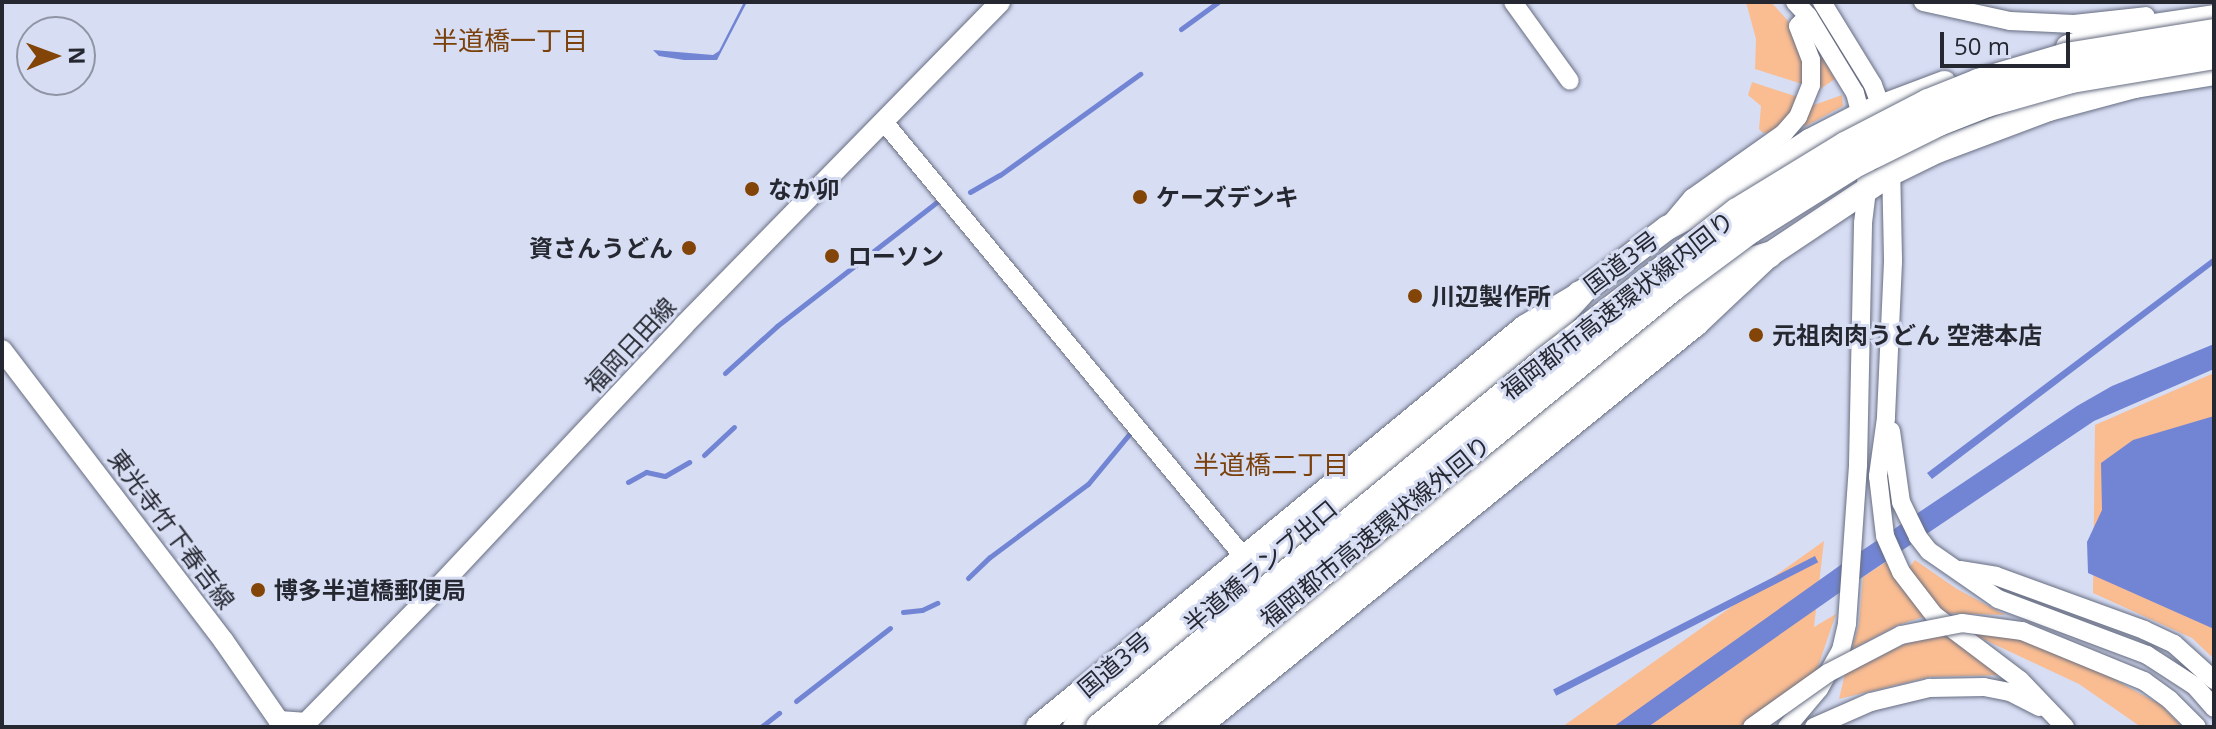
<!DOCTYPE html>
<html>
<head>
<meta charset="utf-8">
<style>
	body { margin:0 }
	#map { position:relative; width:2216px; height:729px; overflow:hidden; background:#d7ddf3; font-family:"Open Sans","Noto Sans JP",sans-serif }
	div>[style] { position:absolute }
	.green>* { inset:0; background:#fabd92 }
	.water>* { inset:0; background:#7285d4; transform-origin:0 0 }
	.pier>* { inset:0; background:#d7ddf3 }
	.stream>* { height:5px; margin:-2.5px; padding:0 2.5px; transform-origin:2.5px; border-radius:2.5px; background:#7285d4 }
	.roads { filter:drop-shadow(0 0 2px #676d81) drop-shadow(0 0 2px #676d81) }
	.tertiary>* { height:18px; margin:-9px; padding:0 9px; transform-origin:9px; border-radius:9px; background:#fff }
	.secondary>* { height:20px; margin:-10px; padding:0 10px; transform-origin:10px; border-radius:10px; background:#fff }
	.trunk>* { height:24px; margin:-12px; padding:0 12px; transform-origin:12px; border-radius:12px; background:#fff }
	.motorway>* { height:26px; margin:-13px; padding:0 13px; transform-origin:13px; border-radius:13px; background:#fff }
	.bridges { filter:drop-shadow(0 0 2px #676d81) drop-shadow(0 0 2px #676d81) }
	.tertiary-bridge>* { height:18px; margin:-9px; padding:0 9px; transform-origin:9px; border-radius:9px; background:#fff }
	.motorway-bridge>* { height:26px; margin:-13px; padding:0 13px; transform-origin:13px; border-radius:13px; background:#fff }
	.dots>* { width:22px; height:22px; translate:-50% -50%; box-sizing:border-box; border:4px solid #d7ddf3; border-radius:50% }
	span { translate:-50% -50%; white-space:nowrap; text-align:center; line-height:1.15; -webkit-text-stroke:6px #d7ddf3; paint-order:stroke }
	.poi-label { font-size:24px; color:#262831; font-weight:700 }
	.left { translate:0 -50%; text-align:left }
	.right { translate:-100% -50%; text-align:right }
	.street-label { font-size:24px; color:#262831 }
	.neighbourhood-label { font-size:26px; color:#7a410c }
	.frame { position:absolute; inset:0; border:4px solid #262831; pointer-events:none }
	.north { position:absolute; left:16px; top:16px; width:80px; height:80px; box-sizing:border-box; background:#d7ddf3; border:2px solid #9095a5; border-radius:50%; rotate:89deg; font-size:22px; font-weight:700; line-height:32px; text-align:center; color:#262831 }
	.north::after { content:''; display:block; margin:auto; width:28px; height:36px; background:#834407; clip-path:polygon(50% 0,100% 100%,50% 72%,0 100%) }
	.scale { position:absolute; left:1940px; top:32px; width:130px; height:36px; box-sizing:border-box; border:4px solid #262831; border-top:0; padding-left:10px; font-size:24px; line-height:28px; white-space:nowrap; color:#262831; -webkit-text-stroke:6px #d7ddf3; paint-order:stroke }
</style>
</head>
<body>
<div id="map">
	<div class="green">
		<i style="clip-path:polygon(1746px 2px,1771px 2px,1788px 21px,1799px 42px,1805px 85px,1755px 69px,1756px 39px)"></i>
		<i style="clip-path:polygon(1822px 57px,1835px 79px,1820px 89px,1819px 58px)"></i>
		<i style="clip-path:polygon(1752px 82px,1801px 98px,1780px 126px,1770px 132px,1763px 133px,1759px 129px,1761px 106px,1748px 95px)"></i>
		<i style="clip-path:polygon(1842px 95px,1843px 106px,1804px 127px,1811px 106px)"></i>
		<i style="clip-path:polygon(2214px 373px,2214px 659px,2192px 638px,2093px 593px,2095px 425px)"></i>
		<i style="clip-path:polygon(1824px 541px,1814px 627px,1836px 614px,1815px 675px,1739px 727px,1562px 727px)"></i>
		<i style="clip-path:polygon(1889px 560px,1926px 616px,1898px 625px,1852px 649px,1859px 624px,1863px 577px)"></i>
		<i style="clip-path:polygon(1915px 560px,1957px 589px,2005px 615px,1941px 613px,1908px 569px)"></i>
		<i style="clip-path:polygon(1946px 631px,2002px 675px,1929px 677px,1839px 699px,1845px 674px,1903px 645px)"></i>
		<i style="clip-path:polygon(1966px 631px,2017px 636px,2064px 652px,2161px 705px,2182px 727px,2141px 727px,2079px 684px)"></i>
	</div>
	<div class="water">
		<i style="clip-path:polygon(744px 2px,747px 2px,717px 60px,684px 60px,659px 56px,653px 50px,713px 55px,719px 51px)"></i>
		<i style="clip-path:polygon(2214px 257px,2214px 264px,1932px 479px,1927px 473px)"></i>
		<i style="clip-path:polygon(2214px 344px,2214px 369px,2094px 421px,1842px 591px,1648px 727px,1613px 727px,1842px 564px,2077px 406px,2112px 386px)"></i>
		<i style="clip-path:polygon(2214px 416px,2214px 629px,2088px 573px,2087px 542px,2102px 510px,2101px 463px,2133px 440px)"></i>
		<i style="left:1815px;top:556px;width:7px;height:294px;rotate:63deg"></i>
	</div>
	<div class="pier">
		<i style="clip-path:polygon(2158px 2px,2202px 2px,2208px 20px,2214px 25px,2214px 101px,2195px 103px)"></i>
	</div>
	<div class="stream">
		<i style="left:1181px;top:29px;width:46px;rotate:-36.1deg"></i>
		<i style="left:970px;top:192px;width:34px;rotate:-30deg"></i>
		<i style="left:1000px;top:175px;width:173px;rotate:-35.8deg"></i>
		<i style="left:725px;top:373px;width:70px;rotate:-42.1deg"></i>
		<i style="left:777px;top:326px;width:204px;rotate:-37.8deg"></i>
		<i style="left:704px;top:455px;width:41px;rotate:-43deg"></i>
		<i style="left:628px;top:482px;width:21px;rotate:-29deg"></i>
		<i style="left:646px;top:472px;width:19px;rotate:12deg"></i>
		<i style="left:665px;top:476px;width:28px;rotate:-30deg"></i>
		<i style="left:968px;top:578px;width:30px;rotate:-44deg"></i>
		<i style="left:990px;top:557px;width:122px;rotate:-36.7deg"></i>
		<i style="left:1088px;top:484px;width:66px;rotate:-50.5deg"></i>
		<i style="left:903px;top:612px;width:19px;rotate:-6deg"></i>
		<i style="left:922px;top:610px;width:17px;rotate:-25deg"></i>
		<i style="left:796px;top:701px;width:119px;rotate:-37.8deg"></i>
		<i style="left:761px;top:727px;width:23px;rotate:-38deg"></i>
	</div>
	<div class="roads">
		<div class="tertiary">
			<i style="left:1513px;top:2px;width:97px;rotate:54.2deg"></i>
			<i style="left:1795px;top:2px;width:19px;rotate:47deg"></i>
			<i style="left:1808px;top:16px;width:90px;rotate:58.6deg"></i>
			<i style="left:1855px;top:93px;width:31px;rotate:75deg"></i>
			<i style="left:1822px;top:2px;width:97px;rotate:58.4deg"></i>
			<i style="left:1873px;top:85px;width:35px;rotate:70deg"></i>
			<i style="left:1923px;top:2px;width:89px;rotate:12.3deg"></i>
			<i style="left:2010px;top:21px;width:64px;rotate:2.7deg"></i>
			<i style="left:2074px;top:24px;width:72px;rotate:-6.3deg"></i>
			<i style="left:884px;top:122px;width:563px;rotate:50.4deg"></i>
			<i style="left:1891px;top:163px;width:99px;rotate:88.8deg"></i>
			<i style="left:1893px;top:262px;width:156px;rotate:92.6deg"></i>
			<i style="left:1886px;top:418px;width:59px;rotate:97.9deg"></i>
			<i style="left:1878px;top:476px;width:60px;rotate:83.3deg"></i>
			<i style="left:1885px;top:536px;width:39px;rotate:66deg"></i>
			<i style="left:1901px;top:572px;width:54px;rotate:52.5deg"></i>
			<i style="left:1934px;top:615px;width:108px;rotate:37.1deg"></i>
			<i style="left:2020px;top:680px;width:65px;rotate:46.2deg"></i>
			<i style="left:1671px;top:223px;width:33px;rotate:-50deg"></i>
			<i style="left:1692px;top:198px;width:113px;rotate:-35.2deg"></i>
			<i style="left:1784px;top:133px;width:21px;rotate:-49deg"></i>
			<i style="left:1798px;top:117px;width:35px;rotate:-68deg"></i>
			<i style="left:1811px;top:85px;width:25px;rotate:-90deg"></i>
			<i style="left:1811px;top:60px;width:36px;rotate:-111deg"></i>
			<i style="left:1798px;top:26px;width:14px;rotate:-45deg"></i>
			<i style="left:1891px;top:431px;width:72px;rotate:82deg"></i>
			<i style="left:1901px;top:502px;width:39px;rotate:64deg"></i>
			<i style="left:1918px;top:537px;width:18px;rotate:52deg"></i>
			<i style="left:1929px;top:551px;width:84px;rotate:34.8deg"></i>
			<i style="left:1998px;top:599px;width:159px;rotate:20.6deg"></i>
			<i style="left:2147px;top:655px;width:57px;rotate:32.9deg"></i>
			<i style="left:2195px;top:686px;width:29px;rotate:49deg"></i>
			<i style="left:1960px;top:570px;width:36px;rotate:9deg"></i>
			<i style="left:1996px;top:576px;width:158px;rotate:20deg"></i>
			<i style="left:2144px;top:630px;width:33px;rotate:25deg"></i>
			<i style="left:2174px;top:644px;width:54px;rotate:42deg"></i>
			<i style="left:1787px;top:727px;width:50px;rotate:-49.9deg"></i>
			<i style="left:1819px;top:689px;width:45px;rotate:-60.6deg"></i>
			<i style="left:1841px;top:650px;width:28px;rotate:-77deg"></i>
			<i style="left:1847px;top:623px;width:159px;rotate:-86deg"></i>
			<i style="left:1858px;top:464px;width:241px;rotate:-88.8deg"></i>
			<i style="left:1863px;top:223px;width:32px;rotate:-83deg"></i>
			<i style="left:1867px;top:191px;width:42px;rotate:-94.1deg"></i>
			<i style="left:1814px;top:727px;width:62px;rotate:-23.7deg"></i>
			<i style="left:1871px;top:702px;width:60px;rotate:-13.6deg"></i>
			<i style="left:1929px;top:688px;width:55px;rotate:-1deg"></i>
			<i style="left:1984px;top:687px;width:26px;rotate:11deg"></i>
			<i style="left:2010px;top:692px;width:33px;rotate:27deg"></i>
		</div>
		<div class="secondary">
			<i style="left:2px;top:350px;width:365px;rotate:52.7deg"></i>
			<i style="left:223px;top:640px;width:98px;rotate:55.3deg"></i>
			<i style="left:279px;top:721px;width:28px;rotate:4deg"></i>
			<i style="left:302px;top:727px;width:180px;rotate:-45.7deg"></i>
			<i style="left:428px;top:598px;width:374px;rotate:-46.8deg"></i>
			<i style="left:684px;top:325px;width:452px;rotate:-45.6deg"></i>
		</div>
		<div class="trunk">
			<i style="left:2068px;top:47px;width:60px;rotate:-16.3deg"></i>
			<i style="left:2126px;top:30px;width:89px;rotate:-8.4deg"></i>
			<i style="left:1038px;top:727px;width:630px;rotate:-39.4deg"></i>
			<i style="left:1525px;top:327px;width:64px;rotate:-31deg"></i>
			<i style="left:1580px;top:294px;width:109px;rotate:-37.2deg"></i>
			<i style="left:1667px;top:228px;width:53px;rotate:-27.1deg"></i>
			<i style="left:1714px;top:204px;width:115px;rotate:-33.3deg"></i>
			<i style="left:1810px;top:141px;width:59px;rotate:-27.4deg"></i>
			<i style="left:1862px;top:114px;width:88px;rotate:-20.7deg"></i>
			<i style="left:1198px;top:727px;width:641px;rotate:-38.98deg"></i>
			<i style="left:1696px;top:324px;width:100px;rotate:-43.4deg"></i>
			<i style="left:1769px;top:255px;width:148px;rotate:-33.7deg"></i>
			<i style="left:1892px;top:173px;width:50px;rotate:-26.1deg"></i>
			<i style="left:1937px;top:151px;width:120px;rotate:-20.6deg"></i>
			<i style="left:2049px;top:109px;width:89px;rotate:-15deg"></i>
			<i style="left:2135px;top:86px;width:80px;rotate:-9.3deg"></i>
		</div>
		<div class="motorway">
			<i style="left:1076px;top:727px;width:208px;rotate:-41.7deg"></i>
			<i style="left:1231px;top:589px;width:392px;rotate:-38.9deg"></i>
			<i style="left:1536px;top:343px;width:66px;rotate:-48.1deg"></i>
			<i style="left:1165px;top:727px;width:694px;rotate:-38.92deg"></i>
			<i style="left:1705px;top:291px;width:50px;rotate:-35.3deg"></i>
			<i style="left:1746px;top:262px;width:24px;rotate:-17deg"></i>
		</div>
	</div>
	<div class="bridges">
		<div class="tertiary-bridge">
			<i style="left:1752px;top:727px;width:93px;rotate:-35.4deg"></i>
			<i style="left:1828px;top:673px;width:82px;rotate:-27.5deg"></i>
			<i style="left:1901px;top:635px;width:62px;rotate:-11.1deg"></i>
			<i style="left:1962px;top:623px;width:61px;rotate:7.6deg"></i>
			<i style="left:2022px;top:631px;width:132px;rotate:22.3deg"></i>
			<i style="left:2144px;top:681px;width:32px;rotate:36deg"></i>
			<i style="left:2170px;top:700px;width:38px;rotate:45deg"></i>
		</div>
		<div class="motorway-bridge">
			<i style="left:1099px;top:727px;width:581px;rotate:-39.41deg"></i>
			<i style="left:1548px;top:358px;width:239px;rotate:-37.9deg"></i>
			<i style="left:1737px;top:211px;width:127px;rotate:-31.4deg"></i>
			<i style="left:1845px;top:145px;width:93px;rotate:-27.4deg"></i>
			<i style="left:1928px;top:102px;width:54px;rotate:-21.8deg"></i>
			<i style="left:1978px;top:82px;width:92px;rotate:-16.5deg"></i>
			<i style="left:2066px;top:56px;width:150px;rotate:-9.2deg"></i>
			<i style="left:1134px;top:727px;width:697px;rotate:-39.17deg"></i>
			<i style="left:1674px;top:287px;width:96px;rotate:-36.5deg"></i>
			<i style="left:1751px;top:230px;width:126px;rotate:-32.1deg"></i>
			<i style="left:1858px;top:163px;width:90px;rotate:-26.3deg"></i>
			<i style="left:1939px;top:123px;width:52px;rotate:-21.6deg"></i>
			<i style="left:1987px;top:104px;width:87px;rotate:-15.9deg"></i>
			<i style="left:2071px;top:80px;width:145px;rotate:-9.5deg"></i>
		</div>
	</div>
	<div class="dots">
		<i style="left:752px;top:189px;background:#834407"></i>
		<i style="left:1140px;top:197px;background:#834407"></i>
		<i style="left:689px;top:248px;background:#834407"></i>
		<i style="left:832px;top:256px;background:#834407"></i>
		<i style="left:1415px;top:296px;background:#834407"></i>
		<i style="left:1756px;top:335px;background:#834407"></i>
		<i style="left:258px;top:590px;background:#834407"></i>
	</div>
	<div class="poi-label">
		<span class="left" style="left:768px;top:189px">なか卯</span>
		<span class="left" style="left:1156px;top:197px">ケーズデンキ</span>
		<span class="right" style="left:673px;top:248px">資さんうどん</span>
		<span class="left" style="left:848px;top:256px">ローソン</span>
		<span class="left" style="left:1431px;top:296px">川辺製作所</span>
		<span class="left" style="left:1772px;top:335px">元祖肉肉うどん 空港本店</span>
		<span class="left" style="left:274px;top:590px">博多半道橋郵便局</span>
	</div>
	<div class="street-label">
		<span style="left:1621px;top:262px;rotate:-37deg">国道3号</span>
		<span style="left:1617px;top:305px;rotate:-38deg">福岡都市高速環状線内回り</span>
		<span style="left:630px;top:345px;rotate:-47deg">福岡日田線</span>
		<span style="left:172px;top:529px;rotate:53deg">東光寺竹下春吉線</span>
		<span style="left:1375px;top:531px;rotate:-39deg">福岡都市高速環状線外回り</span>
		<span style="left:1260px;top:566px;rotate:-40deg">半道橋ランプ出口</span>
		<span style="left:1114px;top:664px;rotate:-40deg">国道3号</span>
	</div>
	<div class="neighbourhood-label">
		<span style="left:510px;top:41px">半道橋一丁目</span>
		<span style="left:1271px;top:465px">半道橋二丁目</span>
	</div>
	<div class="frame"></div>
	<div class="north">N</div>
	<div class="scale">50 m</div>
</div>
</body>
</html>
